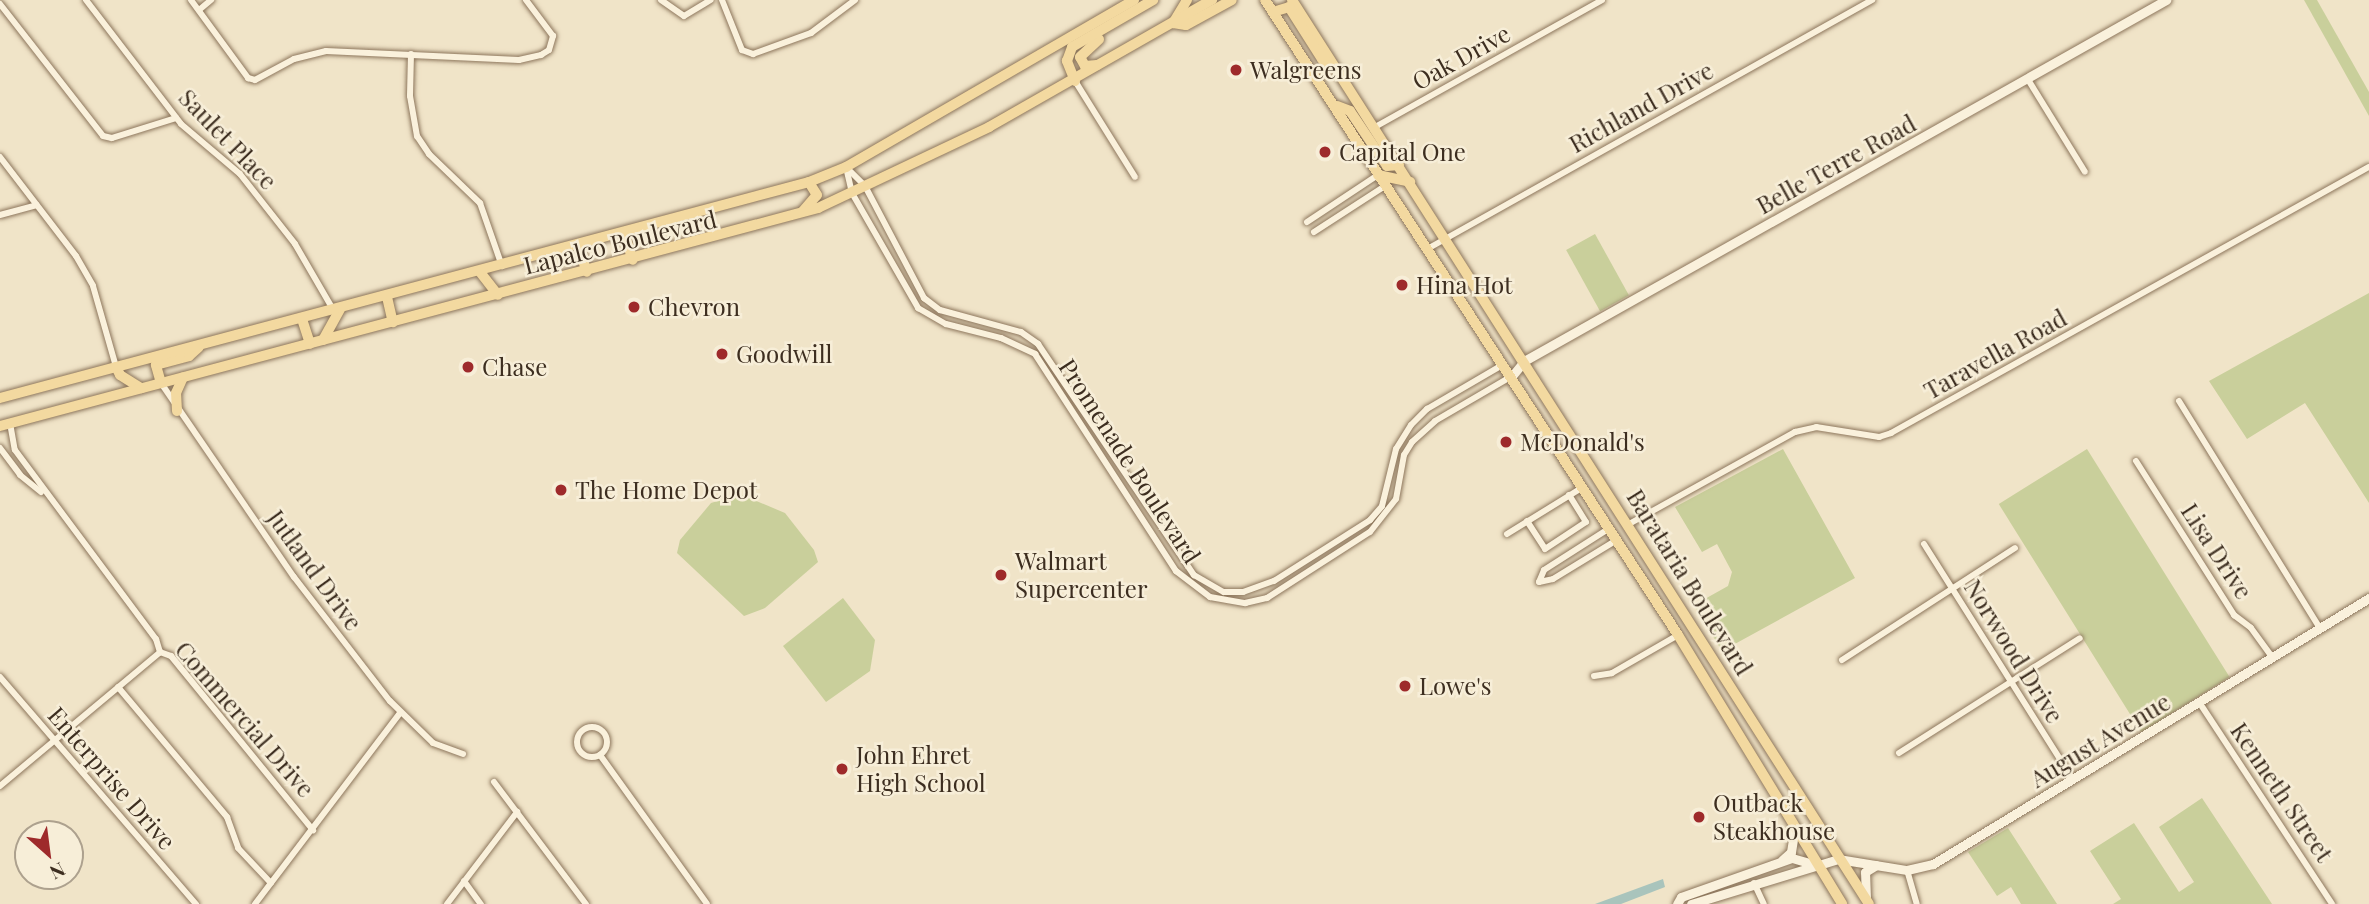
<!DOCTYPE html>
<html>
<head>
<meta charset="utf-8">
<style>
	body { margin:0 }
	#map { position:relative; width:2369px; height:904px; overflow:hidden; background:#f0e4c8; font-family:"Playfair Display",serif }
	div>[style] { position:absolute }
	.green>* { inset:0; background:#c9cf9b; transform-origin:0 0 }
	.water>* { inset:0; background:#a9c4bc }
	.roads { filter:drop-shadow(0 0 2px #8d765c) drop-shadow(0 0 2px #8d765c) }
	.street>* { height:6px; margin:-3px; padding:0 3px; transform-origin:3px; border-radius:3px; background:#faf1dc }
	.street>.ring { margin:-3px; padding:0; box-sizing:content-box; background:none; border:6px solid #faf1dc; border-radius:50% }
	.secondary>* { height:9px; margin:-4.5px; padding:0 4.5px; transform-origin:4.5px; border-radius:4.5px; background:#faf1dc }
	.primary>* { height:10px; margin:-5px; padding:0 5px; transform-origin:5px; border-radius:5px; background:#f3d9a0 }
	.dots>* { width:19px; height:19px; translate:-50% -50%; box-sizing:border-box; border:4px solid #f7eed8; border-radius:50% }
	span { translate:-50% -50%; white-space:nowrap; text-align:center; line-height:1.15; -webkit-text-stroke:5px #f7eed8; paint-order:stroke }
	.street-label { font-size:24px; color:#3d2e20 }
	.poi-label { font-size:24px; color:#3d2e20 }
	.left { translate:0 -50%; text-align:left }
	.north { position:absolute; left:14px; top:820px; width:70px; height:70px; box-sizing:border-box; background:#f7eed8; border:2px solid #ada18e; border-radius:50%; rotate:152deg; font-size:19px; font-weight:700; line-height:28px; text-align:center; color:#3d2e20 }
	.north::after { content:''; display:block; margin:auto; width:24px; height:32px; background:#9e2a2b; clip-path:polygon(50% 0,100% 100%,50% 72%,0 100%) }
</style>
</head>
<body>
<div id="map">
	<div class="green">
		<i style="clip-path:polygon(2304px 0,2317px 0,2369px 92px,2369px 116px)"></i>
		<i style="left:1595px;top:234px;width:70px;height:33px;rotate:61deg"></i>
		<i style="clip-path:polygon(2369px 293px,2369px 503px,2305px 403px,2247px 439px,2209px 381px)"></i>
		<i style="clip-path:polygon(1783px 449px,1855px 578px,1722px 651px,1694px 605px,1728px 586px,1732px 572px,1717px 544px,1702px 552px,1675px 507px)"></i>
		<i style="left:2087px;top:449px;width:269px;height:104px;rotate:58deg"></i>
		<i style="clip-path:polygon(740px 494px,785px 513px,814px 550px,818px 562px,765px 608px,744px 616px,677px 553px,680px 540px,711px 503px)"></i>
		<i style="clip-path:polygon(843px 598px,875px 640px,870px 671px,826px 702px,783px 646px)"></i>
		<i style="clip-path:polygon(2202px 798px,2272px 904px,2113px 904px,2121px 899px,2090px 851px,2134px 823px,2179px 892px,2194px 882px,2159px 827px)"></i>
		<i style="clip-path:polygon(2008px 828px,2057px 904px,2021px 904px,2011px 887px,1997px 896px,1968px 852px)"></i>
	</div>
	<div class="water">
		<i style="clip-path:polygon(1663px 879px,1665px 887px,1621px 904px,1595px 904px)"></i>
	</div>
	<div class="roads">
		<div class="street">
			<i style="left:86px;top:0;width:156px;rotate:52.5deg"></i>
			<i style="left:181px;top:124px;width:77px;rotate:40.3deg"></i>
			<i style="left:240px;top:174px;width:89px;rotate:51.8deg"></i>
			<i style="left:295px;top:244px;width:78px;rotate:59.8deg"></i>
			<i style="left:191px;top:0;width:97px;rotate:53.8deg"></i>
			<i style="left:248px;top:78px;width:7px;rotate:16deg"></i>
			<i style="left:255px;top:80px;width:44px;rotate:-28.3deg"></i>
			<i style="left:294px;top:59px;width:33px;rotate:-14deg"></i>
			<i style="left:326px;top:51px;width:193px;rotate:2.7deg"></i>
			<i style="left:519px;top:60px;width:23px;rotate:-13deg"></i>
			<i style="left:541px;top:55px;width:9px;rotate:-32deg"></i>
			<i style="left:549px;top:50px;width:15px;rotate:-74deg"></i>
			<i style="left:553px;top:36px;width:45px;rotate:-126.9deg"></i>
			<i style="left:661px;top:0;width:28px;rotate:35deg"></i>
			<i style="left:684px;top:16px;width:31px;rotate:-31deg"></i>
			<i style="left:722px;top:0;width:54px;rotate:68.2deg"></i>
			<i style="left:742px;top:50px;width:12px;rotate:20deg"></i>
			<i style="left:753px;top:54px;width:62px;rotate:-19.9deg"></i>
			<i style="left:811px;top:33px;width:55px;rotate:-36.9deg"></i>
			<i style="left:0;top:4px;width:167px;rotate:52deg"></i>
			<i style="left:103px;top:136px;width:9px;rotate:13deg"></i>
			<i style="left:112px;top:138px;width:67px;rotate:-17.4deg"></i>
			<i style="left:199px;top:10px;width:16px;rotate:-40deg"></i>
			<i style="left:411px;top:54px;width:42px;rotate:91.4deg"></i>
			<i style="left:410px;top:96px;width:41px;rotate:80.1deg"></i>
			<i style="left:417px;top:136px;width:22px;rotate:56deg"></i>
			<i style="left:429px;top:154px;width:71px;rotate:43.9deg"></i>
			<i style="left:480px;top:203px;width:67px;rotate:70.8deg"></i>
			<i style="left:2027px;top:78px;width:110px;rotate:58.3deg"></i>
			<i style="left:1075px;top:81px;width:113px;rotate:58deg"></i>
			<i style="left:1375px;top:127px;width:260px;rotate:-29.2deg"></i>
			<i style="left:0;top:157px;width:125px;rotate:52.5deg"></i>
			<i style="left:76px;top:256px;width:34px;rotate:60deg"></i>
			<i style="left:93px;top:286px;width:84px;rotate:74.1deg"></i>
			<i style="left:846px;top:167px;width:27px;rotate:77deg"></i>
			<i style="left:852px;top:193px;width:133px;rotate:60.1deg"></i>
			<i style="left:918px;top:308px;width:32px;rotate:30deg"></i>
			<i style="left:946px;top:324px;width:57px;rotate:14.3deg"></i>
			<i style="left:1001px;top:338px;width:38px;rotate:25deg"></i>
			<i style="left:1035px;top:354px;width:259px;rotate:57deg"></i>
			<i style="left:1176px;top:571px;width:43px;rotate:37.4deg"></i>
			<i style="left:1210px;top:597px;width:36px;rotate:10deg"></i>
			<i style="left:1245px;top:603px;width:23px;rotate:-13deg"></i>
			<i style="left:1267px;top:598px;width:122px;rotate:-32.7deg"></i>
			<i style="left:1370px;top:532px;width:42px;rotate:-51.8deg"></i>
			<i style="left:1396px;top:499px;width:45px;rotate:-79.7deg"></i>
			<i style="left:1404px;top:455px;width:15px;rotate:-58deg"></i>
			<i style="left:1412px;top:442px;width:31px;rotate:-42deg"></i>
			<i style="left:1435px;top:421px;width:89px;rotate:-30.3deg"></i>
			<i style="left:847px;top:168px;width:25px;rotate:45deg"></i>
			<i style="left:865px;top:186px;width:127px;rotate:62.2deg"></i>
			<i style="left:924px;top:298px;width:20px;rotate:37deg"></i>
			<i style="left:940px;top:310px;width:84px;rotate:15.2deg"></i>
			<i style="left:1021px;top:332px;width:21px;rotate:35deg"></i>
			<i style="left:1038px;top:344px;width:279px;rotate:56deg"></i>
			<i style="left:1194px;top:575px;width:34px;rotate:30deg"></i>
			<i style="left:1224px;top:592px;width:19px"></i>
			<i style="left:1243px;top:592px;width:33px;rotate:-20deg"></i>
			<i style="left:1274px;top:581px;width:114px;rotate:-32.4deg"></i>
			<i style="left:1370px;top:520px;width:18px;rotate:-49deg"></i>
			<i style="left:1382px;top:506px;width:59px;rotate:-76.2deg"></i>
			<i style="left:1396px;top:449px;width:28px;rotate:-58deg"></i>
			<i style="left:1411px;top:425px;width:23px;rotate:-45deg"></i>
			<i style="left:1427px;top:409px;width:89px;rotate:-30.3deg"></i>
			<i style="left:0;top:215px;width:38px;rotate:-15deg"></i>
			<i style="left:1307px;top:222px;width:85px;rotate:-33.5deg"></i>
			<i style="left:1314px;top:232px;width:85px;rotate:-32.9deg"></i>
			<i style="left:1429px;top:248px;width:508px;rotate:-29.24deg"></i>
			<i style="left:161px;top:383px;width:235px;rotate:55.6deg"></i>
			<i style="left:294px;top:577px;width:157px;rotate:52.3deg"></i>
			<i style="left:390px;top:701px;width:60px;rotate:44.3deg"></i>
			<i style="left:433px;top:743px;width:32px;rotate:20deg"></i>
			<i style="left:2179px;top:401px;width:267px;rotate:58.2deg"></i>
			<i style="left:10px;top:423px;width:27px;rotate:80deg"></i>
			<i style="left:15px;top:450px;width:236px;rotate:53.3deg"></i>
			<i style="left:156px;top:639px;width:14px;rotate:73deg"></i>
			<i style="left:0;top:448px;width:34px;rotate:53deg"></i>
			<i style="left:20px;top:475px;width:27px;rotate:39deg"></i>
			<i style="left:2136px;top:461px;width:183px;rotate:57.5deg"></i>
			<i style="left:2234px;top:615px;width:21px;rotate:37deg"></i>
			<i style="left:2251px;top:628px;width:36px;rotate:54deg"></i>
			<i style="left:1527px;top:521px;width:33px;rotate:57deg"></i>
			<i style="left:1545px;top:549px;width:49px;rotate:-33.4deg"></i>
			<i style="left:1586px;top:522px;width:32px;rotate:-122deg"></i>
			<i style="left:1629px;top:524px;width:190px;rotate:-29deg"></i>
			<i style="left:1795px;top:432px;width:22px;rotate:-13deg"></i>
			<i style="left:1816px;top:427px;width:64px;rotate:9deg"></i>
			<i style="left:1879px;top:437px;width:13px;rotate:-18deg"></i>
			<i style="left:1891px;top:433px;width:547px;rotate:-29.1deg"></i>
			<i style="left:1507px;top:534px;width:89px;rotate:-31.7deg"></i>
			<i style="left:1924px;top:544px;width:277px;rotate:57.7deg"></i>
			<i style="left:1539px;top:582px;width:13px;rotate:-67deg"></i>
			<i style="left:1544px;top:570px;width:78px;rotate:-32.5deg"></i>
			<i style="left:1539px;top:582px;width:14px;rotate:-12deg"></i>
			<i style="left:1553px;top:579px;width:75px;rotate:-31.4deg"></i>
			<i style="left:160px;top:652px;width:12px;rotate:20deg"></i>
			<i style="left:171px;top:656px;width:225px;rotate:50.8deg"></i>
			<i style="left:1842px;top:660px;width:206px;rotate:-32.9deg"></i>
			<i style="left:1594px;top:676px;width:18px;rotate:-9deg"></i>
			<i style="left:1612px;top:673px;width:76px;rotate:-29.9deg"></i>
			<i style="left:0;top:677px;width:300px;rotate:49.2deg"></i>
			<i style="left:118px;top:687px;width:170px;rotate:50deg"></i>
			<i style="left:227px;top:817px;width:33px;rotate:70deg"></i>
			<i style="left:238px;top:848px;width:48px;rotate:46.7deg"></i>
			<i style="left:2199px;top:702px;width:242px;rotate:56.6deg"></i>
			<i class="ring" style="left:577px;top:727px;width:24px;height:24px"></i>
			<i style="left:1899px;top:753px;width:214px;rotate:-32.4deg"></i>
			<i style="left:600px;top:755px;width:183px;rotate:54.3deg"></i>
			<i style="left:494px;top:782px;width:153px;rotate:53deg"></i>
			<i style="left:0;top:786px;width:209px;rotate:-39.9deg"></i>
			<i style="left:1907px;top:870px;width:35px;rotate:74deg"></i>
			<i style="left:464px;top:881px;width:29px;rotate:54deg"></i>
			<i style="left:1754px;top:883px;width:23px;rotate:65deg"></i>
			<i style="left:255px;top:904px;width:240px;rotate:-52.8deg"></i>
			<i style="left:447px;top:904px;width:116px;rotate:-52.7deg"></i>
		</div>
		<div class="secondary">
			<i style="left:1512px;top:376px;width:19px;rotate:-51deg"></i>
			<i style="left:1524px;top:361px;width:737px;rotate:-29.35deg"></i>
			<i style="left:1782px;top:860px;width:12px;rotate:-42deg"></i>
			<i style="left:1791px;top:852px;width:24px;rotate:-81deg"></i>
			<i style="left:1866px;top:899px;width:27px;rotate:-92deg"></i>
			<i style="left:1865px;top:872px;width:13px;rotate:-32deg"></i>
			<i style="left:1677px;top:904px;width:8px;rotate:-60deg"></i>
			<i style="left:1681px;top:897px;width:118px;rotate:-19.4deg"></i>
			<i style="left:1792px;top:858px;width:22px;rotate:16deg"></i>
			<i style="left:1691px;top:904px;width:154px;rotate:-17deg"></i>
			<i style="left:1838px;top:859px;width:70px;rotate:9.1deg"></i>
			<i style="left:1907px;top:870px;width:27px;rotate:-13deg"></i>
			<i style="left:1933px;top:864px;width:511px;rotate:-31.39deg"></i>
		</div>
		<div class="primary">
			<i style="left:1187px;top:0;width:27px;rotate:121deg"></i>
			<i style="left:1173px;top:23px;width:13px;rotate:9deg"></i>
			<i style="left:1186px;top:25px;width:52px;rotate:-28.5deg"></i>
			<i style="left:1265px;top:0;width:757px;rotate:56.96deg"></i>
			<i style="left:1678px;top:635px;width:315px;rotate:58.6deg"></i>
			<i style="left:1292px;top:0;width:1072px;rotate:57.45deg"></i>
			<i style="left:1273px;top:12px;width:17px;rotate:-17deg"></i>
			<i style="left:1289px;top:7px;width:62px;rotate:57.6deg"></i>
			<i style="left:1322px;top:59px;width:13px;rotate:32deg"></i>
			<i style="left:1097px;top:65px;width:12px;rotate:175deg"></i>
			<i style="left:1085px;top:66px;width:10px;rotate:-119deg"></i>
			<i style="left:1080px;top:57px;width:26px;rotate:-43deg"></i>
			<i style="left:1075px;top:81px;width:22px;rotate:-112deg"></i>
			<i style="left:1067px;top:61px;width:15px;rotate:-70deg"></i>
			<i style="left:1072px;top:47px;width:94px;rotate:-30.1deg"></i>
			<i style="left:1337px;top:106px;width:14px;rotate:21deg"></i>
			<i style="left:1350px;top:111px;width:66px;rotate:56.1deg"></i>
			<i style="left:1387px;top:166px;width:12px;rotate:-5deg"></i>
			<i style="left:1378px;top:175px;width:33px;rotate:12deg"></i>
			<i style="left:803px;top:211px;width:21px;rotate:-49deg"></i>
			<i style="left:817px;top:195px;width:15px;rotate:-122deg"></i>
			<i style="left:624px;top:233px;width:28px;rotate:72deg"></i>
			<i style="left:578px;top:245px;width:28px;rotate:72deg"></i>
			<i style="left:480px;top:272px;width:29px;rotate:52deg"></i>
			<i style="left:387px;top:297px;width:26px;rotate:77deg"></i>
			<i style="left:302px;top:319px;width:26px;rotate:72deg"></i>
			<i style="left:323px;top:340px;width:35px;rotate:-61deg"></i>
			<i style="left:116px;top:367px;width:9px;rotate:63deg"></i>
			<i style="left:120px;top:375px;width:25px;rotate:32deg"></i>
			<i style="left:161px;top:383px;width:19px;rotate:-106deg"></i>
			<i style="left:156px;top:365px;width:34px;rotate:-15deg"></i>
			<i style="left:189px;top:356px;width:13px;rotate:-42deg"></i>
			<i style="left:0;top:398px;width:837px;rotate:-14.95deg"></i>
			<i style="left:809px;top:182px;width:40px;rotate:-22deg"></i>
			<i style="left:846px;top:167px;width:333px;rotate:-30.1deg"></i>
			<i style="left:177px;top:411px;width:18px;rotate:-93deg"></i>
			<i style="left:176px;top:393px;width:17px;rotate:-66deg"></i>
			<i style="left:0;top:426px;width:847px;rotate:-14.92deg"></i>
			<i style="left:818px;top:208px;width:189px;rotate:-25.3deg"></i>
			<i style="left:989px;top:127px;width:257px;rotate:-29.7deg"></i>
		</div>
	</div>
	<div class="dots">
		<i style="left:1236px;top:70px;background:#9e2a2b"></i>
		<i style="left:1325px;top:152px;background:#9e2a2b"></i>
		<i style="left:1402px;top:285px;background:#9e2a2b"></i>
		<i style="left:634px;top:307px;background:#9e2a2b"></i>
		<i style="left:722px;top:354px;background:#9e2a2b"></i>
		<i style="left:468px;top:367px;background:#9e2a2b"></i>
		<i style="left:1506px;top:442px;background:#9e2a2b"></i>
		<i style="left:561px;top:490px;background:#9e2a2b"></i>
		<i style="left:1001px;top:575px;background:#9e2a2b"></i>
		<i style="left:1405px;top:686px;background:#9e2a2b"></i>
		<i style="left:842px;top:769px;background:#9e2a2b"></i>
		<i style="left:1699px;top:817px;background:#9e2a2b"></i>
	</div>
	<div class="street-label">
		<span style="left:1461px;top:57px;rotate:-29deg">Oak Drive</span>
		<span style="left:1641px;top:107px;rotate:-29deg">Richland Drive</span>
		<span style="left:228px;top:139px;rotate:46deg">Saulet Place</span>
		<span style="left:1836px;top:164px;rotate:-29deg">Belle Terre Road</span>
		<span style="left:620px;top:242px;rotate:-14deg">Lapalco Boulevard</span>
		<span style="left:1995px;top:354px;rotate:-29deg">Taravella Road</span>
		<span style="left:1130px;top:461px;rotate:57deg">Promenade Boulevard</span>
		<span style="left:2217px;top:551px;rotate:57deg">Lisa Drive</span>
		<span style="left:315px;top:570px;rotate:54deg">Jutland Drive</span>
		<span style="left:1690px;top:582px;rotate:58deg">Barataria Boulevard</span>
		<span style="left:2014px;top:651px;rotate:58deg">Norwood Drive</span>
		<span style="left:245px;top:719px;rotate:49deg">Commercial Drive</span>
		<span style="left:2100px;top:740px;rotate:-31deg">August Avenue</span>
		<span style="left:112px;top:778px;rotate:49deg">Enterprise Drive</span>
		<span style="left:2282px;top:792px;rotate:56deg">Kenneth Street</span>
	</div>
	<div class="poi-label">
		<span class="left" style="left:1250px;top:70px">Walgreens</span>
		<span class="left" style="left:1339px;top:152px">Capital One</span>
		<span class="left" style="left:1416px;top:285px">Hina Hot</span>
		<span class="left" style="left:648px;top:307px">Chevron</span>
		<span class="left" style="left:736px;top:354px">Goodwill</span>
		<span class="left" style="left:482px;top:367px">Chase</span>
		<span class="left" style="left:1520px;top:442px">McDonald's</span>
		<span class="left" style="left:575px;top:490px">The Home Depot</span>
		<span class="left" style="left:1015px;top:575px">Walmart<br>Supercenter</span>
		<span class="left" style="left:1419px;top:686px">Lowe's</span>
		<span class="left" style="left:856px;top:769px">John Ehret<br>High School</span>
		<span class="left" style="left:1713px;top:817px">Outback<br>Steakhouse</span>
	</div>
	<div class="north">N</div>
</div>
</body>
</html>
